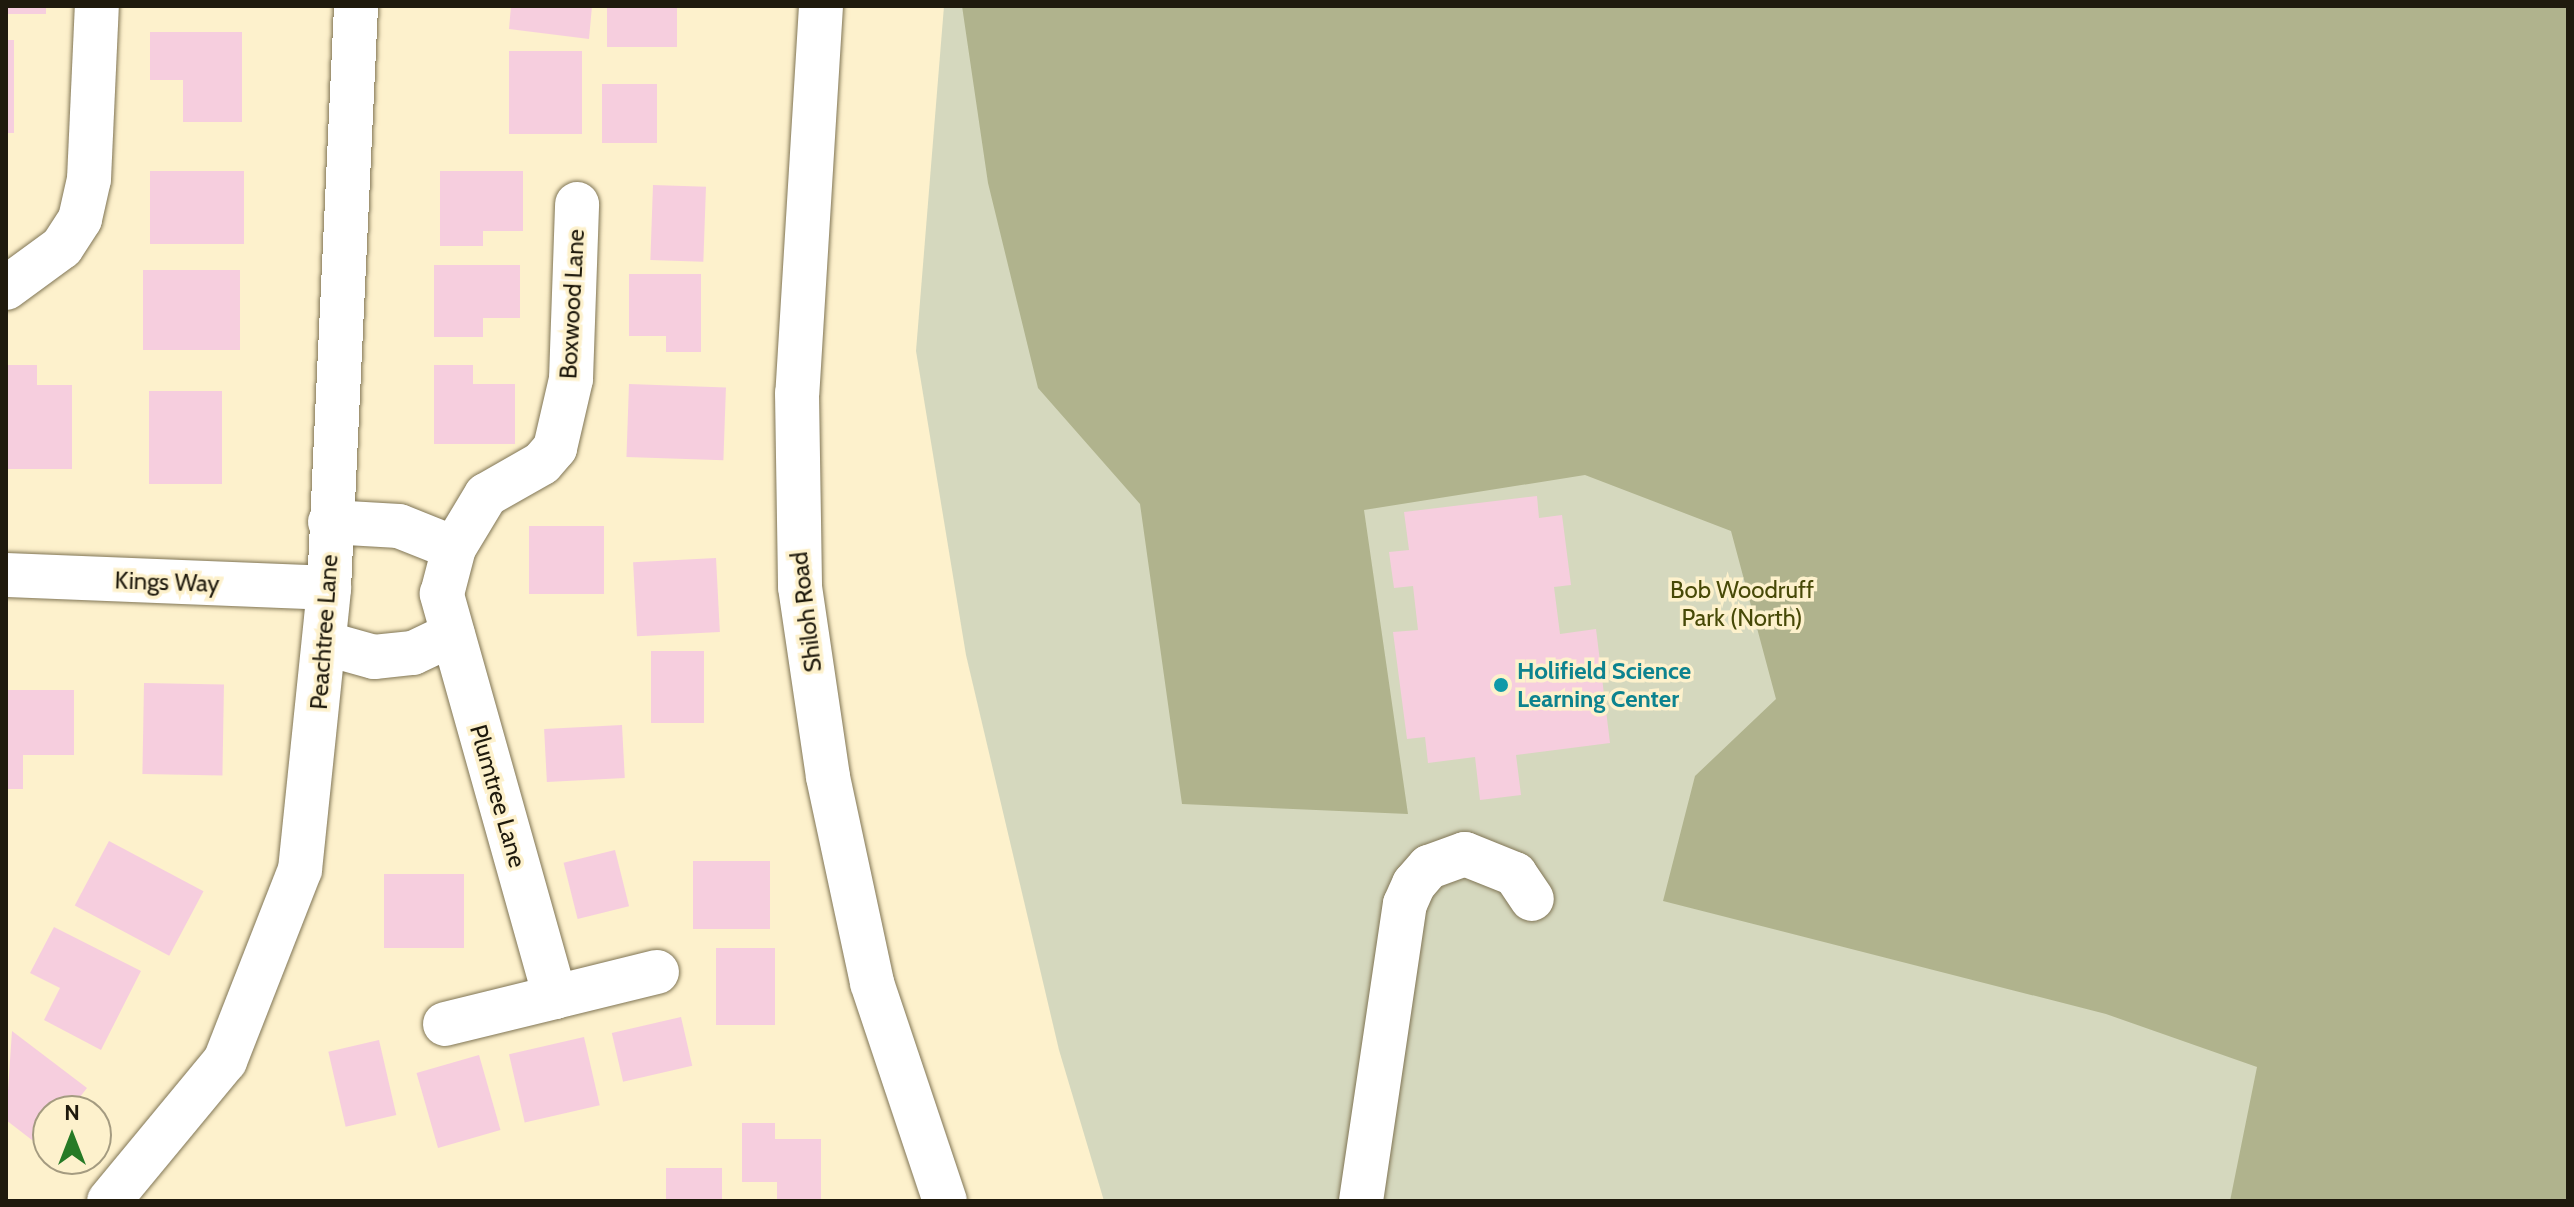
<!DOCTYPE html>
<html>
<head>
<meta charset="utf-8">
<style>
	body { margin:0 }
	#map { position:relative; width:2574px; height:1207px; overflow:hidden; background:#fdf1cc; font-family:Cabin,sans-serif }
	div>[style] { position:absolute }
	.green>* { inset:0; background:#d5d8be }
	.forest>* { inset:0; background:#b0b38d }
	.building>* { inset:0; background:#f6cede; transform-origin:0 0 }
	.roads { filter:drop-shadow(0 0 2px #807555) drop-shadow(0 0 2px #807555) }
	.minor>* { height:44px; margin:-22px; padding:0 22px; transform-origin:22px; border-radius:22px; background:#fff }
	.major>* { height:44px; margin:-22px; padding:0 22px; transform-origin:22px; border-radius:22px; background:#fff }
	.dots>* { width:22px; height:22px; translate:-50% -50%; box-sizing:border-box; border:4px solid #fdf1cc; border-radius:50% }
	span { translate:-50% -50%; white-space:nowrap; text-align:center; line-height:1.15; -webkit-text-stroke:7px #fdf1cc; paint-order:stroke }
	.street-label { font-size:24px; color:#1f1a0d }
	.park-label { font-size:24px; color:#474907 }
	.culture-label { font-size:24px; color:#0d838f; font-weight:700 }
	.left { translate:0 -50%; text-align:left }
	.frame { position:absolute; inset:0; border:8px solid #1f1a0d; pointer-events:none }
	.north { position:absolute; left:32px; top:1095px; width:80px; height:80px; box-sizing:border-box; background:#fdf1cc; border:2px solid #a49b80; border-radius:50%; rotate:0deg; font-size:22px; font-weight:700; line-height:32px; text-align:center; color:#1f1a0d }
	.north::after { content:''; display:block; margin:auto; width:28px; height:36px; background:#267a26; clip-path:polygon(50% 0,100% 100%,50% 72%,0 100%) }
</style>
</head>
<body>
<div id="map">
	<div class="green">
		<i style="clip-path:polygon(944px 6px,2568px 6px,2568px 1201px,1104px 1201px,1059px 1050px,966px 655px,916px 351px)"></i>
	</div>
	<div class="forest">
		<i style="clip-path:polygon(962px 6px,2568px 6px,2568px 1201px,2230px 1201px,2257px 1067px,2106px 1014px,1663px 901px,1695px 776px,1776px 699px,1731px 531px,1585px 475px,1364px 510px,1408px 814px,1182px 804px,1140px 504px,1038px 388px,988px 183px)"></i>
	</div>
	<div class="building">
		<i style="left:6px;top:6px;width:40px;height:8px"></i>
		<i style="clip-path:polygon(511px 6px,592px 6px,589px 39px,509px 29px)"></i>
		<i style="left:607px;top:6px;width:70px;height:41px"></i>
		<i style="clip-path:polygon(150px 32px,242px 32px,242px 122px,183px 122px,183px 80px,150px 80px)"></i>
		<i style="left:6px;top:40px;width:8px;height:93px"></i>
		<i style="left:509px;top:51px;width:73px;height:83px"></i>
		<i style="left:602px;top:84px;width:55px;height:59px"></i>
		<i style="left:150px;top:171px;width:94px;height:73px"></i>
		<i style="clip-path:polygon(440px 171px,523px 171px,523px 231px,483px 231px,483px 246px,440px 246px)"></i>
		<i style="left:653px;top:185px;width:53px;height:75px;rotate:2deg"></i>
		<i style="clip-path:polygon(434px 265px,520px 265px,520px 318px,483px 318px,483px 337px,434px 337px)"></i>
		<i style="left:143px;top:270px;width:97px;height:80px"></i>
		<i style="clip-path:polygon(629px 274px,701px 274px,701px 352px,666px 352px,666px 336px,629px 336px)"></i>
		<i style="clip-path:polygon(6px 365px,37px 365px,37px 385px,72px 385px,72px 469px,6px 469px)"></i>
		<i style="clip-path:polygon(434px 365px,473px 365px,473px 384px,515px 384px,515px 444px,434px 444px)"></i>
		<i style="left:629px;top:384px;width:97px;height:73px;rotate:2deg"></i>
		<i style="left:149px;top:391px;width:73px;height:93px"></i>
		<i style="clip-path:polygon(1537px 496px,1539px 518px,1562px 515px,1571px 585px,1554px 587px,1560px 634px,1596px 629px,1610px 743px,1516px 755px,1521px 795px,1480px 800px,1475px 757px,1428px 763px,1425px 737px,1407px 739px,1393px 632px,1418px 630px,1413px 586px,1394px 588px,1389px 552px,1409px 550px,1404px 512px)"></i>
		<i style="left:529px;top:526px;width:75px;height:68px"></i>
		<i style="left:716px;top:558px;width:74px;height:83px;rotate:87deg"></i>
		<i style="left:651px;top:651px;width:53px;height:72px"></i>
		<i style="left:144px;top:683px;width:80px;height:91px;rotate:1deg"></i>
		<i style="clip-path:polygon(6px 690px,74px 690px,74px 755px,23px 755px,23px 789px,6px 789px)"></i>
		<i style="left:622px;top:725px;width:53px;height:78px;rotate:87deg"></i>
		<i style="left:109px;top:841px;width:107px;height:73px;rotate:28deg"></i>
		<i style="left:615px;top:850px;width:58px;height:53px;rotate:76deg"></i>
		<i style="left:693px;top:861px;width:77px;height:68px"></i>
		<i style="left:384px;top:874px;width:80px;height:74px"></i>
		<i style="clip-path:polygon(54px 927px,141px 971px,101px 1050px,44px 1020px,60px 988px,30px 973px)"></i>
		<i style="left:716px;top:948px;width:59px;height:77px"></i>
		<i style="left:681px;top:1017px;width:50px;height:71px;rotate:77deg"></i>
		<i style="clip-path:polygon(12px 1031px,87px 1088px,69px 1111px,48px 1111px,41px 1147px,6px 1120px)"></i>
		<i style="left:584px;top:1037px;width:70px;height:77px;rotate:77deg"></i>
		<i style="left:379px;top:1040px;width:77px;height:52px;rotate:77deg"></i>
		<i style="left:479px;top:1055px;width:78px;height:65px;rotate:74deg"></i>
		<i style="clip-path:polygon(742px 1123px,775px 1123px,775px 1139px,821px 1139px,821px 1201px,777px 1201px,777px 1182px,742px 1182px)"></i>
		<i style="left:666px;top:1168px;width:56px;height:33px"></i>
	</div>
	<div class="roads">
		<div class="minor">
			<i style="left:6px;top:288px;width:69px;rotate:-36.2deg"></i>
			<i style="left:62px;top:247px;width:33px;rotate:-57deg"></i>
			<i style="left:80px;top:219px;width:41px;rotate:-77.3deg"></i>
			<i style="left:89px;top:179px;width:173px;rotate:-87.4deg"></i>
			<i style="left:330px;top:522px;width:69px;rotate:3.3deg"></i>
			<i style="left:399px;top:526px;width:59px;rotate:21.8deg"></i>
			<i style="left:6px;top:575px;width:323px;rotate:2.3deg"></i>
			<i style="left:324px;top:643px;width:52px;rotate:15.6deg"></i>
			<i style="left:374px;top:657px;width:39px;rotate:-6deg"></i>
			<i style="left:413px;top:653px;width:44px;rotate:-25.4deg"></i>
			<i style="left:555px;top:997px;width:105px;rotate:-13.8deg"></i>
			<i style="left:445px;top:1024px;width:113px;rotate:-13.8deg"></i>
			<i style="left:555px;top:997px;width:419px;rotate:-105.7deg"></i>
			<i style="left:442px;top:594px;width:48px;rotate:-75.4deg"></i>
			<i style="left:454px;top:548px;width:62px;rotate:-58.9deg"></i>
			<i style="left:486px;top:495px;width:64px;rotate:-29.7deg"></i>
			<i style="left:542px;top:463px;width:20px;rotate:-49deg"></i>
			<i style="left:555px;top:448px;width:71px;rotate:-76.9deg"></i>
			<i style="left:571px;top:379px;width:175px;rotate:-88deg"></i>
			<i style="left:109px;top:1201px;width:182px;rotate:-50.4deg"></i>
			<i style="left:225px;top:1061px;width:205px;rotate:-68.6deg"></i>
			<i style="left:300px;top:870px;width:283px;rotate:-84.1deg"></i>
			<i style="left:329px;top:588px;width:583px;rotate:-87.34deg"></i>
			<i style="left:1361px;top:1201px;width:300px;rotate:-81.6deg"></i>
			<i style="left:1405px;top:904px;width:22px;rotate:-66deg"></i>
			<i style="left:1414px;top:884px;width:23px;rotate:-49deg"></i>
			<i style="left:1429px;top:867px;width:38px;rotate:-20deg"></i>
			<i style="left:1465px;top:854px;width:54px;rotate:21.8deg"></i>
			<i style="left:1515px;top:874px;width:30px;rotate:56deg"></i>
		</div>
		<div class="major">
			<i style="left:821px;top:6px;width:388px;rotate:93.5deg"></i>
			<i style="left:797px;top:393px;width:194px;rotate:89.1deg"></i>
			<i style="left:800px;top:587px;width:192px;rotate:81.6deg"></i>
			<i style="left:828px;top:777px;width:211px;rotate:77.9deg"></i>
			<i style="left:872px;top:983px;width:230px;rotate:71.5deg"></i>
		</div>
	</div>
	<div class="dots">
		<i style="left:1501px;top:685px;background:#0f9aa8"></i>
	</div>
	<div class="street-label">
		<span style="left:572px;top:304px;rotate:-87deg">Boxwood Lane</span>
		<span style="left:167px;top:582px;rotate:2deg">Kings Way</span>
		<span style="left:806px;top:612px;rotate:-97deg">Shiloh Road</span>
		<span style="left:324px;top:632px;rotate:-86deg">Peachtree Lane</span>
		<span style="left:498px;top:796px;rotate:74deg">Plumtree Lane</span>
	</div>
	<div class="park-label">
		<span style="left:1742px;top:604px">Bob Woodruff<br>Park (North)</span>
	</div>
	<div class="culture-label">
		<span class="left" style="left:1517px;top:685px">Holifield Science<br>Learning Center</span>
	</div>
	<div class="frame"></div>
	<div class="north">N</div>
</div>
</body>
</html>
